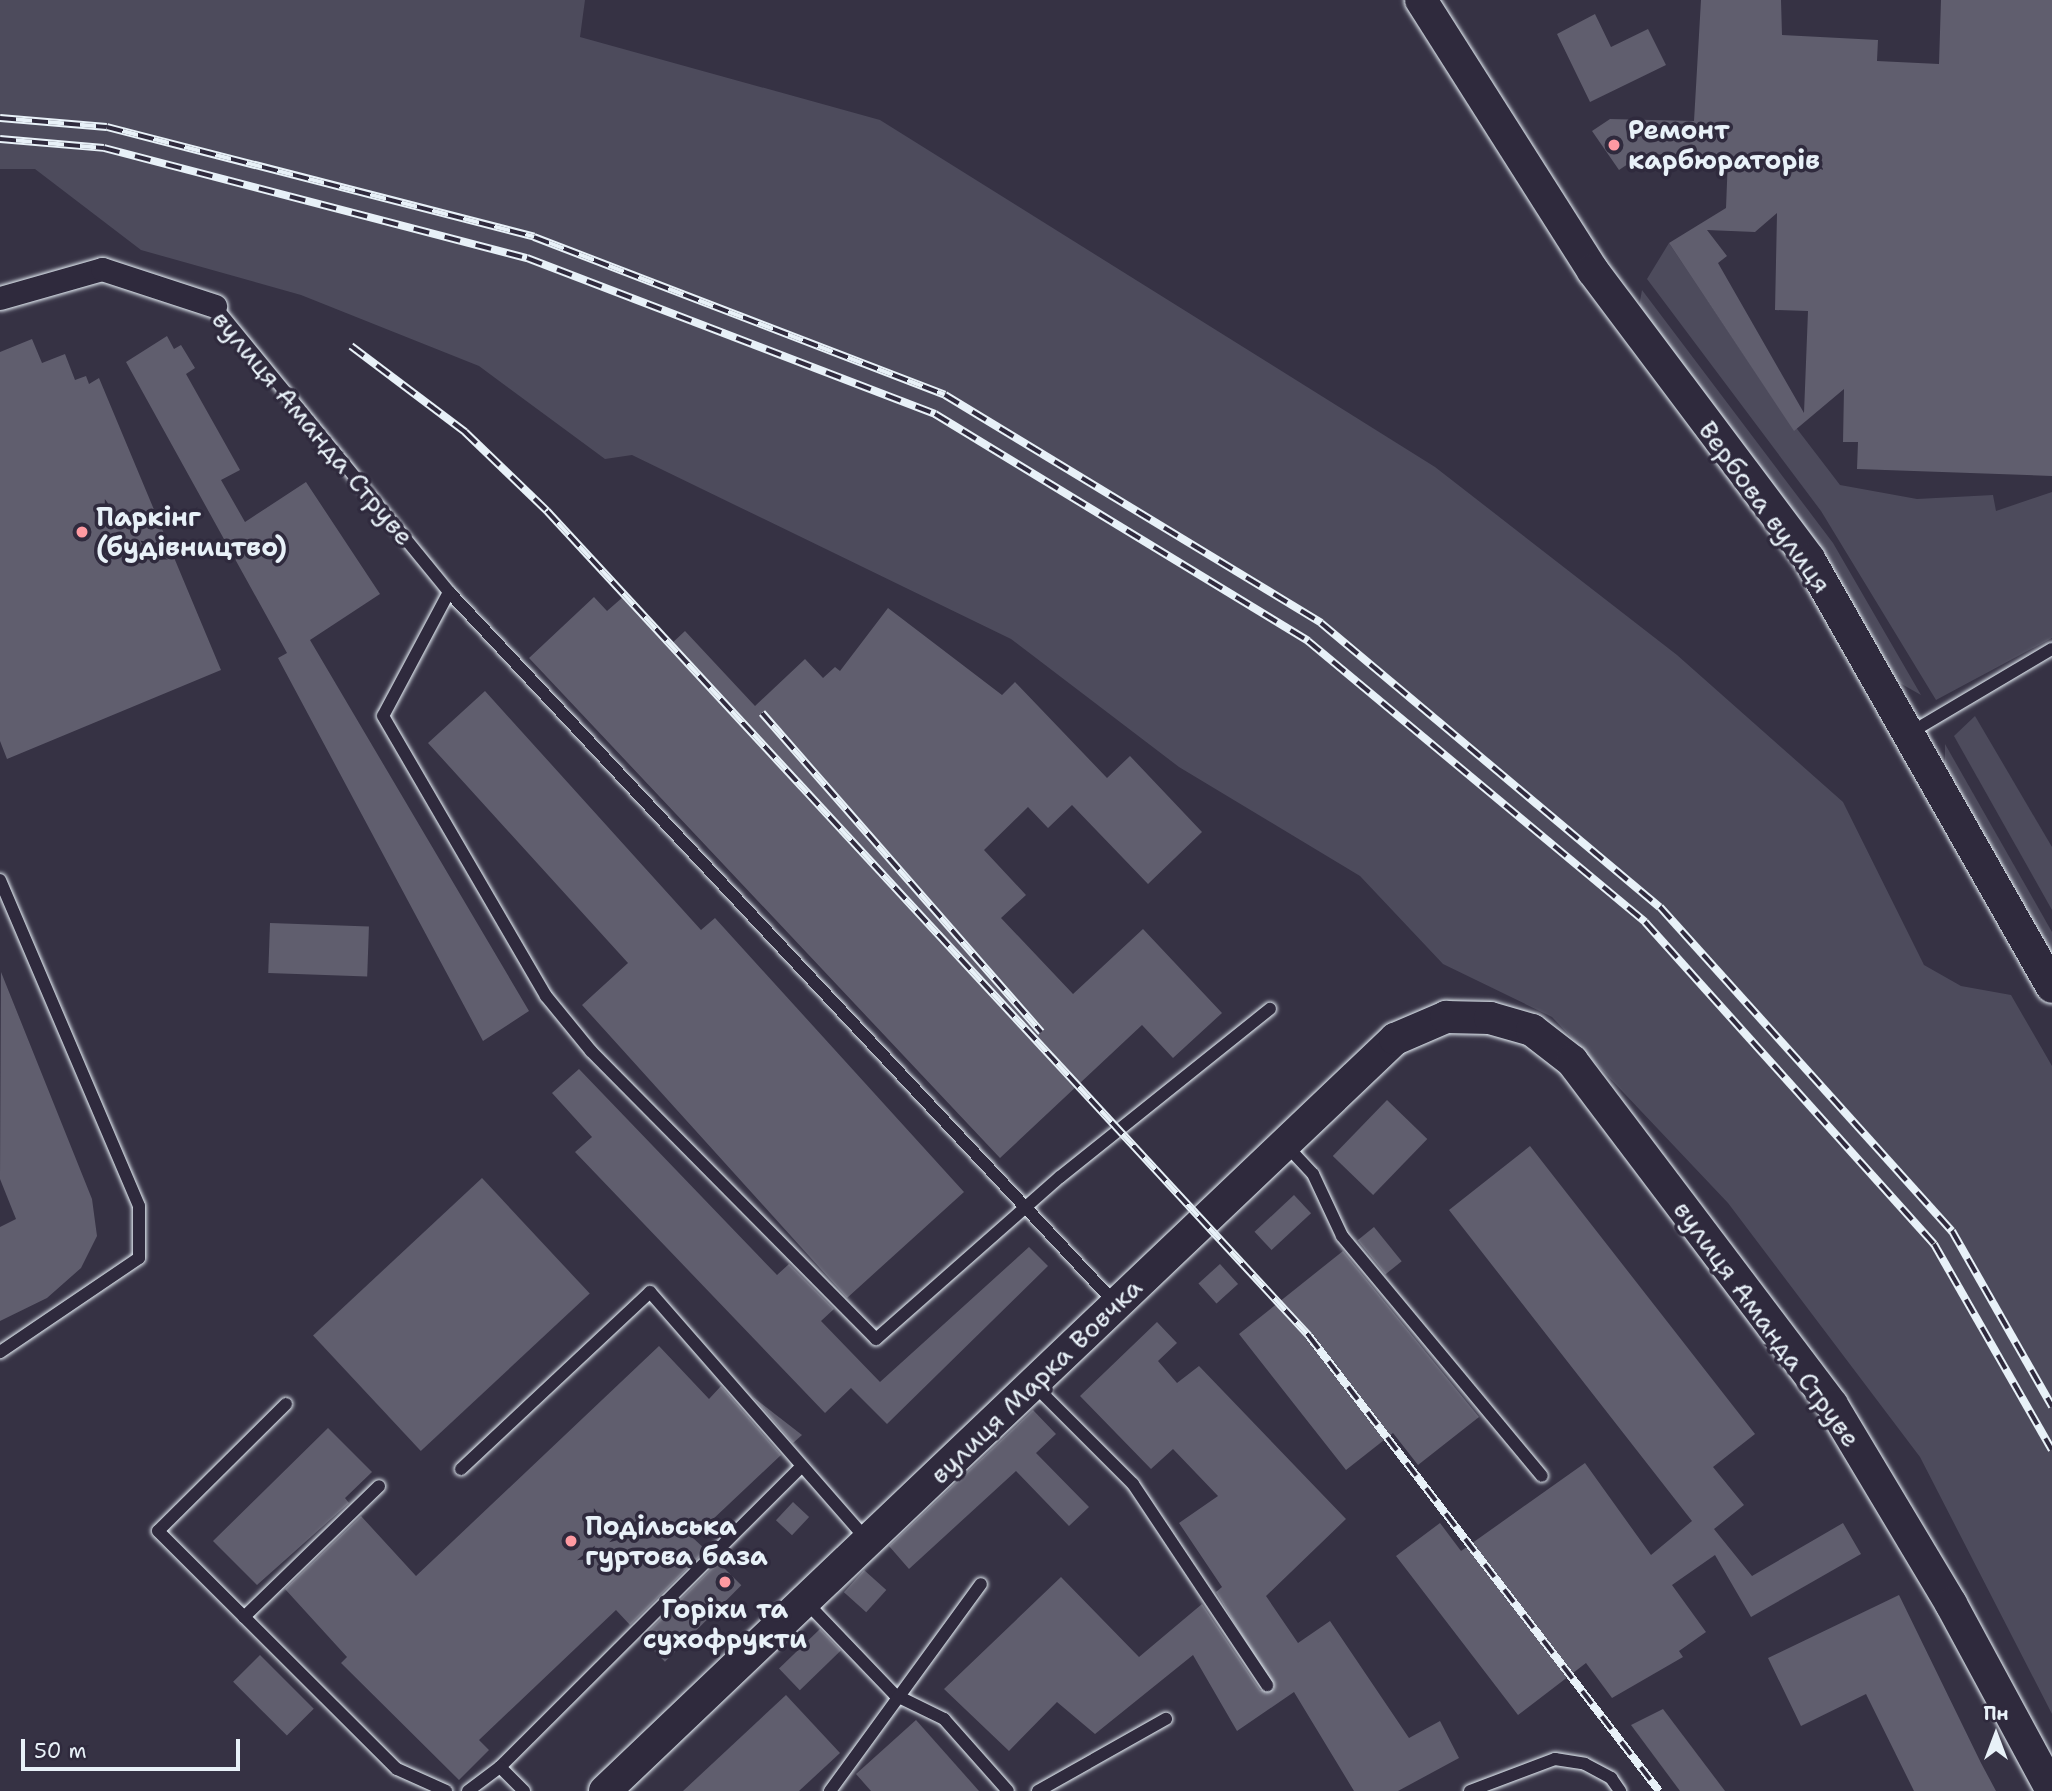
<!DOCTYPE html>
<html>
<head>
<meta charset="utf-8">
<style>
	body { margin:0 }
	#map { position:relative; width:2052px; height:1791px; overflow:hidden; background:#363244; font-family:"Shantell Sans",sans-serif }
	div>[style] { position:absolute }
	.green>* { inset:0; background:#4d4b5c }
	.building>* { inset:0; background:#605e6e; transform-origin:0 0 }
	.roads { filter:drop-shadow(0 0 2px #e8f1f8) drop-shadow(0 0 2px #e8f1f8) }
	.lane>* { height:12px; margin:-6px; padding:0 6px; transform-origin:6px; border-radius:6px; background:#2f2a3d }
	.street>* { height:23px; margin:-11.5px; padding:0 11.5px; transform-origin:11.5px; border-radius:11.5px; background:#2f2a3d }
	.secondary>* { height:32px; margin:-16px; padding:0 16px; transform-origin:16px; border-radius:16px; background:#2f2a3d }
	.rail>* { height:8px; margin-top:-4px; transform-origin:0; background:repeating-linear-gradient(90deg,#2f2a3d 0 16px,#e8f1f8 0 32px); box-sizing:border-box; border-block:2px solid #e8f1f8 }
	.dots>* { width:19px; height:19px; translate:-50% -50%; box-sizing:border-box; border:4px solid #2f2a3d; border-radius:50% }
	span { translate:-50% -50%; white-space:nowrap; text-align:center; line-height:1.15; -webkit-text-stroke:7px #2f2a3d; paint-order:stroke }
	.poi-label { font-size:26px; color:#e8f1f8; font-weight:700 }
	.left { translate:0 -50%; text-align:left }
	.street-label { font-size:26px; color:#e8f1f8 }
	.north { position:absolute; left:1961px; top:1700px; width:70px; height:70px; -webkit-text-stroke:5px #2f2a3d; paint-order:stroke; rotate:0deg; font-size:19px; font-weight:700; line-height:28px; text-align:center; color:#e8f1f8 }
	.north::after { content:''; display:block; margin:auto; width:24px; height:32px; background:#e8f1f8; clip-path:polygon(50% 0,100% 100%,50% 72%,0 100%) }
	.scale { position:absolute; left:21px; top:1739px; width:219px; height:32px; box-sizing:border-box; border:4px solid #e8f1f8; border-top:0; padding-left:9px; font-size:21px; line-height:24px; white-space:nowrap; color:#e8f1f8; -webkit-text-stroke:5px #2f2a3d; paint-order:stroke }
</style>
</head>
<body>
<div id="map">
	<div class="green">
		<i style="clip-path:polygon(0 0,585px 0,580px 37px,880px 120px,1435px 467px,1677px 655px,1843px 802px,1924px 965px,1961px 986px,2011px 995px,2052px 1066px,2052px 1714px,1920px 1457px,1728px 1203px,1552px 1017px,1443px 964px,1360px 876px,1179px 767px,1011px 639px,632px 455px,605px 459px,479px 366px,301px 295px,141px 250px,35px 169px,0 169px)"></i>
		<i style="clip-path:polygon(1669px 243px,1768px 391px,1840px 485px,1917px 499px,1993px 495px,1996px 511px,2052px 492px,2052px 638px,1936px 700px,1821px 511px,1647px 279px)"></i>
		<i style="clip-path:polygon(1642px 290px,1833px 543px,1921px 695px,1898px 682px,1835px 574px,1639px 307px)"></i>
		<i style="clip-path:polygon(1975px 716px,2052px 847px,2052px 910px,1954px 736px)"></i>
		<i style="clip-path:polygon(1945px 744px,2052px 932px,2052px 955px,1945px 766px)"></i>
	</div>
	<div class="building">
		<i style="clip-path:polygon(evenodd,1701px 0,1781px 0,1782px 35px,1878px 40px,1877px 61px,1939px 64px,1941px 0,2052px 0,2052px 476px,1857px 469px,1858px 442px,1843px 442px,1844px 389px,1794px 431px,1669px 243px,1726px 208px,1728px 157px,1643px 154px,1619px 170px,1592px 131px,1610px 119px,1694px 121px,1701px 0,1777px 213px,1775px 310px,1808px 311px,1804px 413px,1718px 263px,1727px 256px,1707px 230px,1755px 232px,1777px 213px)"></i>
		<i style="clip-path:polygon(1595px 14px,1611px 47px,1648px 29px,1666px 65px,1590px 102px,1557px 34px)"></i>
		<i style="clip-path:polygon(167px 336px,174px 349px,181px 345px,195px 368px,186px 374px,240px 470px,221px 480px,245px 522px,306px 482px,380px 594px,310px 640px,529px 1011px,483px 1041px,278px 658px,287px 653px,126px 362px)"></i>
		<i style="clip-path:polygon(32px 339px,42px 363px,65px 354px,75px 380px,86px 376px,89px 384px,99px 378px,221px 670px,7px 759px,0 741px,0 352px)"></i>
		<i style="clip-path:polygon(594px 597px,607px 611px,623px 597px,669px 646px,685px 631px,755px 706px,805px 659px,823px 678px,835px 667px,840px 671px,888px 608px,1002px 695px,1015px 682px,1107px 778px,1130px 756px,1202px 832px,1148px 884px,1072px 805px,1048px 828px,1028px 807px,984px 850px,1026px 895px,1001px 918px,1073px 994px,1143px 929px,1222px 1013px,1173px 1058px,1142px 1025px,1000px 1158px,529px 658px)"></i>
		<i style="clip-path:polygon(485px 691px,701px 930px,715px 918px,964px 1192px,847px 1298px,582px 1005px,628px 963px,428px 743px)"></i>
		<i style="left:270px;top:923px;width:99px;height:50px;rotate:2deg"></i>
		<i style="clip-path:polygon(1px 972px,92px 1199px,97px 1236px,81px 1268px,47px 1298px,0 1321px,0 1227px,16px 1219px,0 1179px)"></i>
		<i style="clip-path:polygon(579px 1069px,777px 1275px,789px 1264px,834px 1309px,821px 1321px,880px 1382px,1029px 1247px,1048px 1266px,887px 1424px,851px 1388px,825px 1413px,575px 1152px,592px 1137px,552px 1093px)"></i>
		<i style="left:1387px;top:1100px;width:56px;height:78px;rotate:44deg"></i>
		<i style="clip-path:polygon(1530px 1146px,1755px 1434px,1713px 1467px,1744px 1505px,1714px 1529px,1752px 1576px,1843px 1523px,1861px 1554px,1751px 1617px,1715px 1555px,1672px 1585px,1706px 1632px,1679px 1651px,1683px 1657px,1612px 1698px,1586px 1663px,1518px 1715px,1396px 1556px,1440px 1523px,1461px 1551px,1585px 1463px,1651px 1555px,1692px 1521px,1449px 1210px)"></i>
		<i style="left:482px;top:1178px;width:158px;height:231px;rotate:47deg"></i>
		<i style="left:1294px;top:1195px;width:25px;height:54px;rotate:47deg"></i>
		<i style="left:1374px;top:1227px;width:44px;height:21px;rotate:51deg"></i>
		<i style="clip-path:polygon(1343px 1251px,1479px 1417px,1418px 1465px,1393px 1433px,1346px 1470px,1239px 1334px)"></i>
		<i style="left:1220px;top:1264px;width:27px;height:29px;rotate:48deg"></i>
		<i style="clip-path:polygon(1157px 1322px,1177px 1343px,1158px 1361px,1177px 1383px,1199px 1366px,1346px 1519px,1266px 1596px,1298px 1643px,1330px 1621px,1409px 1738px,1440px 1721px,1459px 1758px,1398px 1791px,1354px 1791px,1294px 1692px,1237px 1731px,1193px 1655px,1095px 1734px,1057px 1702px,1009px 1751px,944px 1689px,1061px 1577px,1139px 1657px,1202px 1604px,1260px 1690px,1274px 1689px,1216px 1592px,1222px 1587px,1179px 1523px,1218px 1496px,1173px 1449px,1151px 1469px,1080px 1396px)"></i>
		<i style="clip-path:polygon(659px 1346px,709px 1399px,721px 1386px,781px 1455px,693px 1538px,706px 1550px,630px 1625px,616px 1610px,479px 1740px,489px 1750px,459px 1780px,341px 1663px,347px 1657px,285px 1589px,361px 1516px,416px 1576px)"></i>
		<i style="clip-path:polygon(753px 1397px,802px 1435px,793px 1443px)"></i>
		<i style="clip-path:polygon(1033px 1410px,1056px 1434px,1036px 1453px,1089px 1507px,1069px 1526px,1016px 1471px,909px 1569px,889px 1546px)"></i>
		<i style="clip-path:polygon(328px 1428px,372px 1472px,345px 1498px,349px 1503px,257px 1585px,213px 1541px)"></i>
		<i style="left:793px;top:1502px;width:22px;height:25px;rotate:43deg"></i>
		<i style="left:718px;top:1562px;width:33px;height:108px;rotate:45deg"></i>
		<i style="left:864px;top:1570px;width:30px;height:30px;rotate:42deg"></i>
		<i style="clip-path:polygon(1899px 1595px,1981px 1763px,1996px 1791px,1914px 1791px,1866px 1694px,1801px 1726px,1768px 1658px)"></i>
		<i style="left:820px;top:1629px;width:30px;height:57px;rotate:46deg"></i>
		<i style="left:260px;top:1655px;width:76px;height:38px;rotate:45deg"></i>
		<i style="clip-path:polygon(786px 1695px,840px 1753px,799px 1791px,683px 1791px)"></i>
		<i style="clip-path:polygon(1663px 1709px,1725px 1791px,1680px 1791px,1631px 1725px)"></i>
		<i style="clip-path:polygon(916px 1720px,979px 1791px,871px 1791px,856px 1774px)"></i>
	</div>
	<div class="roads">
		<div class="lane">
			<i style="left:215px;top:306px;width:370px;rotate:50.7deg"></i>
			<i style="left:449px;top:592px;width:976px;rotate:46.87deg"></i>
			<i style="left:449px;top:592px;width:140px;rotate:118deg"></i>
			<i style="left:383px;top:716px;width:324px;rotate:59.8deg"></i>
			<i style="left:546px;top:996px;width:71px;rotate:50.7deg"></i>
			<i style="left:591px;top:1051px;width:405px;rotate:45.3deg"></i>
			<i style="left:876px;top:1339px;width:245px;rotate:-41.4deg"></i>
			<i style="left:1060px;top:1177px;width:269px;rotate:-38.7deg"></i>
			<i style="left:1908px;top:734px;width:167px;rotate:-30.6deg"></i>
			<i style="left:0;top:880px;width:354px;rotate:66.9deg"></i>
			<i style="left:139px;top:1206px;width:52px;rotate:90deg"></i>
			<i style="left:139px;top:1258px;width:168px;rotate:145.9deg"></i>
			<i style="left:1285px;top:1144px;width:41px;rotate:47deg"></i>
			<i style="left:1313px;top:1174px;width:68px;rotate:64.9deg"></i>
			<i style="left:1342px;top:1236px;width:312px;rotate:50.2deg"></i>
			<i style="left:1034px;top:1385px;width:140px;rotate:45deg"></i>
			<i style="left:1133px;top:1484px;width:242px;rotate:56.3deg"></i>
			<i style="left:286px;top:1404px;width:180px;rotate:135.2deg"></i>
			<i style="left:158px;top:1531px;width:337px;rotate:44.9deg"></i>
			<i style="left:397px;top:1769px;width:54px;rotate:24.2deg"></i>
			<i style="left:461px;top:1469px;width:259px;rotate:-43.1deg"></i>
			<i style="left:650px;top:1292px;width:331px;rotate:48.8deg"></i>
			<i style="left:805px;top:1601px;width:130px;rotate:46.2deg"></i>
			<i style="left:895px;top:1695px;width:55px;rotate:26.1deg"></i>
			<i style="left:944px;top:1719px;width:96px;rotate:48.4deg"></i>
			<i style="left:244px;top:1617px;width:188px;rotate:-44.1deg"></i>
			<i style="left:500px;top:1767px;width:426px;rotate:-44.9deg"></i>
			<i style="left:468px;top:1791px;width:40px;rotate:-37deg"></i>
			<i style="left:500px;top:1767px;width:34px;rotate:45deg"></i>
			<i style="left:830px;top:1791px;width:256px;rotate:-53.9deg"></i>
			<i style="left:1038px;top:1791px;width:147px;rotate:-29.4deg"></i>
			<i style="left:1470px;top:1791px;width:91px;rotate:-20.6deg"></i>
			<i style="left:1555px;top:1759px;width:30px;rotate:9deg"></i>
			<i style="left:1585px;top:1764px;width:30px;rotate:28deg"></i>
			<i style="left:1611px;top:1778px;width:16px;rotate:55deg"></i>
		</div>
		<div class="street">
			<i style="left:0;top:298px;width:106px;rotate:-15.9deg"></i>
			<i style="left:102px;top:269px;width:119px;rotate:18.1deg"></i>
		</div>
		<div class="secondary">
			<i style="left:1421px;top:0;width:321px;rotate:57.6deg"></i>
			<i style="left:1593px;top:271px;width:360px;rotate:53.1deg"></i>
			<i style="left:1809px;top:559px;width:492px;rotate:60.4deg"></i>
			<i style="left:605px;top:1791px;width:1091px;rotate:-43.59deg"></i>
			<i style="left:1395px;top:1039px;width:56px;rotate:-23.3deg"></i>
			<i style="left:1446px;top:1017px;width:44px;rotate:1.3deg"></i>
			<i style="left:1490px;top:1018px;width:44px;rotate:15.9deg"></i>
			<i style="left:1532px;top:1030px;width:51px;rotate:37.8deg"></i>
			<i style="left:1572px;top:1061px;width:431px;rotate:52.9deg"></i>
			<i style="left:1832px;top:1405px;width:232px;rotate:59.1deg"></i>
			<i style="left:1951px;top:1604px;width:213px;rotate:61.6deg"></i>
		</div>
	</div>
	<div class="rail">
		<i style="left:0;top:118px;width:107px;rotate:4.8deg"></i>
		<i style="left:107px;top:127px;width:441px;rotate:14.4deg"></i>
		<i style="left:534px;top:237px;width:440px;rotate:21deg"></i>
		<i style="left:945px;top:395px;width:440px;rotate:31.2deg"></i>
		<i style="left:1321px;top:623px;width:442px;rotate:40deg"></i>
		<i style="left:1660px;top:907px;width:436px;rotate:48deg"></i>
		<i style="left:1952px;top:1231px;width:202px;rotate:60.3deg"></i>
		<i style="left:0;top:139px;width:104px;rotate:4.9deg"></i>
		<i style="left:104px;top:148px;width:437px;rotate:14.6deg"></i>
		<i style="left:527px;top:258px;width:437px;rotate:20.9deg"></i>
		<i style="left:935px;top:414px;width:437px;rotate:31.3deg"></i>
		<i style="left:1308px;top:641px;width:439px;rotate:39.8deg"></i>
		<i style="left:1645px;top:922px;width:433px;rotate:48.1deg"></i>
		<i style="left:1934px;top:1244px;width:237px;rotate:60.2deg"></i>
		<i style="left:351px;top:346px;width:143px;rotate:37deg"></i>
		<i style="left:465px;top:432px;width:114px;rotate:43.9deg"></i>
		<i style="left:547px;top:511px;width:1123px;rotate:47.27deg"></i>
		<i style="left:1309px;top:1336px;width:574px;rotate:52.43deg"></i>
		<i style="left:762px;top:713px;width:424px;rotate:48.8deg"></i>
	</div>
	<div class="dots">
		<i style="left:1614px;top:145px;background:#ff9aa2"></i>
		<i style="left:82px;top:532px;background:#ff9aa2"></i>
		<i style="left:571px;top:1541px;background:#ff9aa2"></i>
		<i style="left:725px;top:1582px;background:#ff9aa2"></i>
	</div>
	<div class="poi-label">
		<span class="left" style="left:1628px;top:145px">Ремонт<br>карбюраторів</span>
		<span class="left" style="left:96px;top:532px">Паркінг<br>(будівництво)</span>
		<span class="left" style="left:585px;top:1541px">Подільська<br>гуртова база</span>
		<span style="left:725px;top:1624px">Горіхи та<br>сухофрукти</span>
	</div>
	<div class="street-label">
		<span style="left:313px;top:428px;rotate:50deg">вулиця Аманда Струве</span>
		<span style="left:1765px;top:507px;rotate:54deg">Вербова вулиця</span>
		<span style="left:1767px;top:1324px;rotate:54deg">вулиця Аманда Струве</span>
		<span style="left:1036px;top:1381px;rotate:-44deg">вулиця Марка Вовчка</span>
	</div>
	<div class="north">Пн</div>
	<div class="scale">50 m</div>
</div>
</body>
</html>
